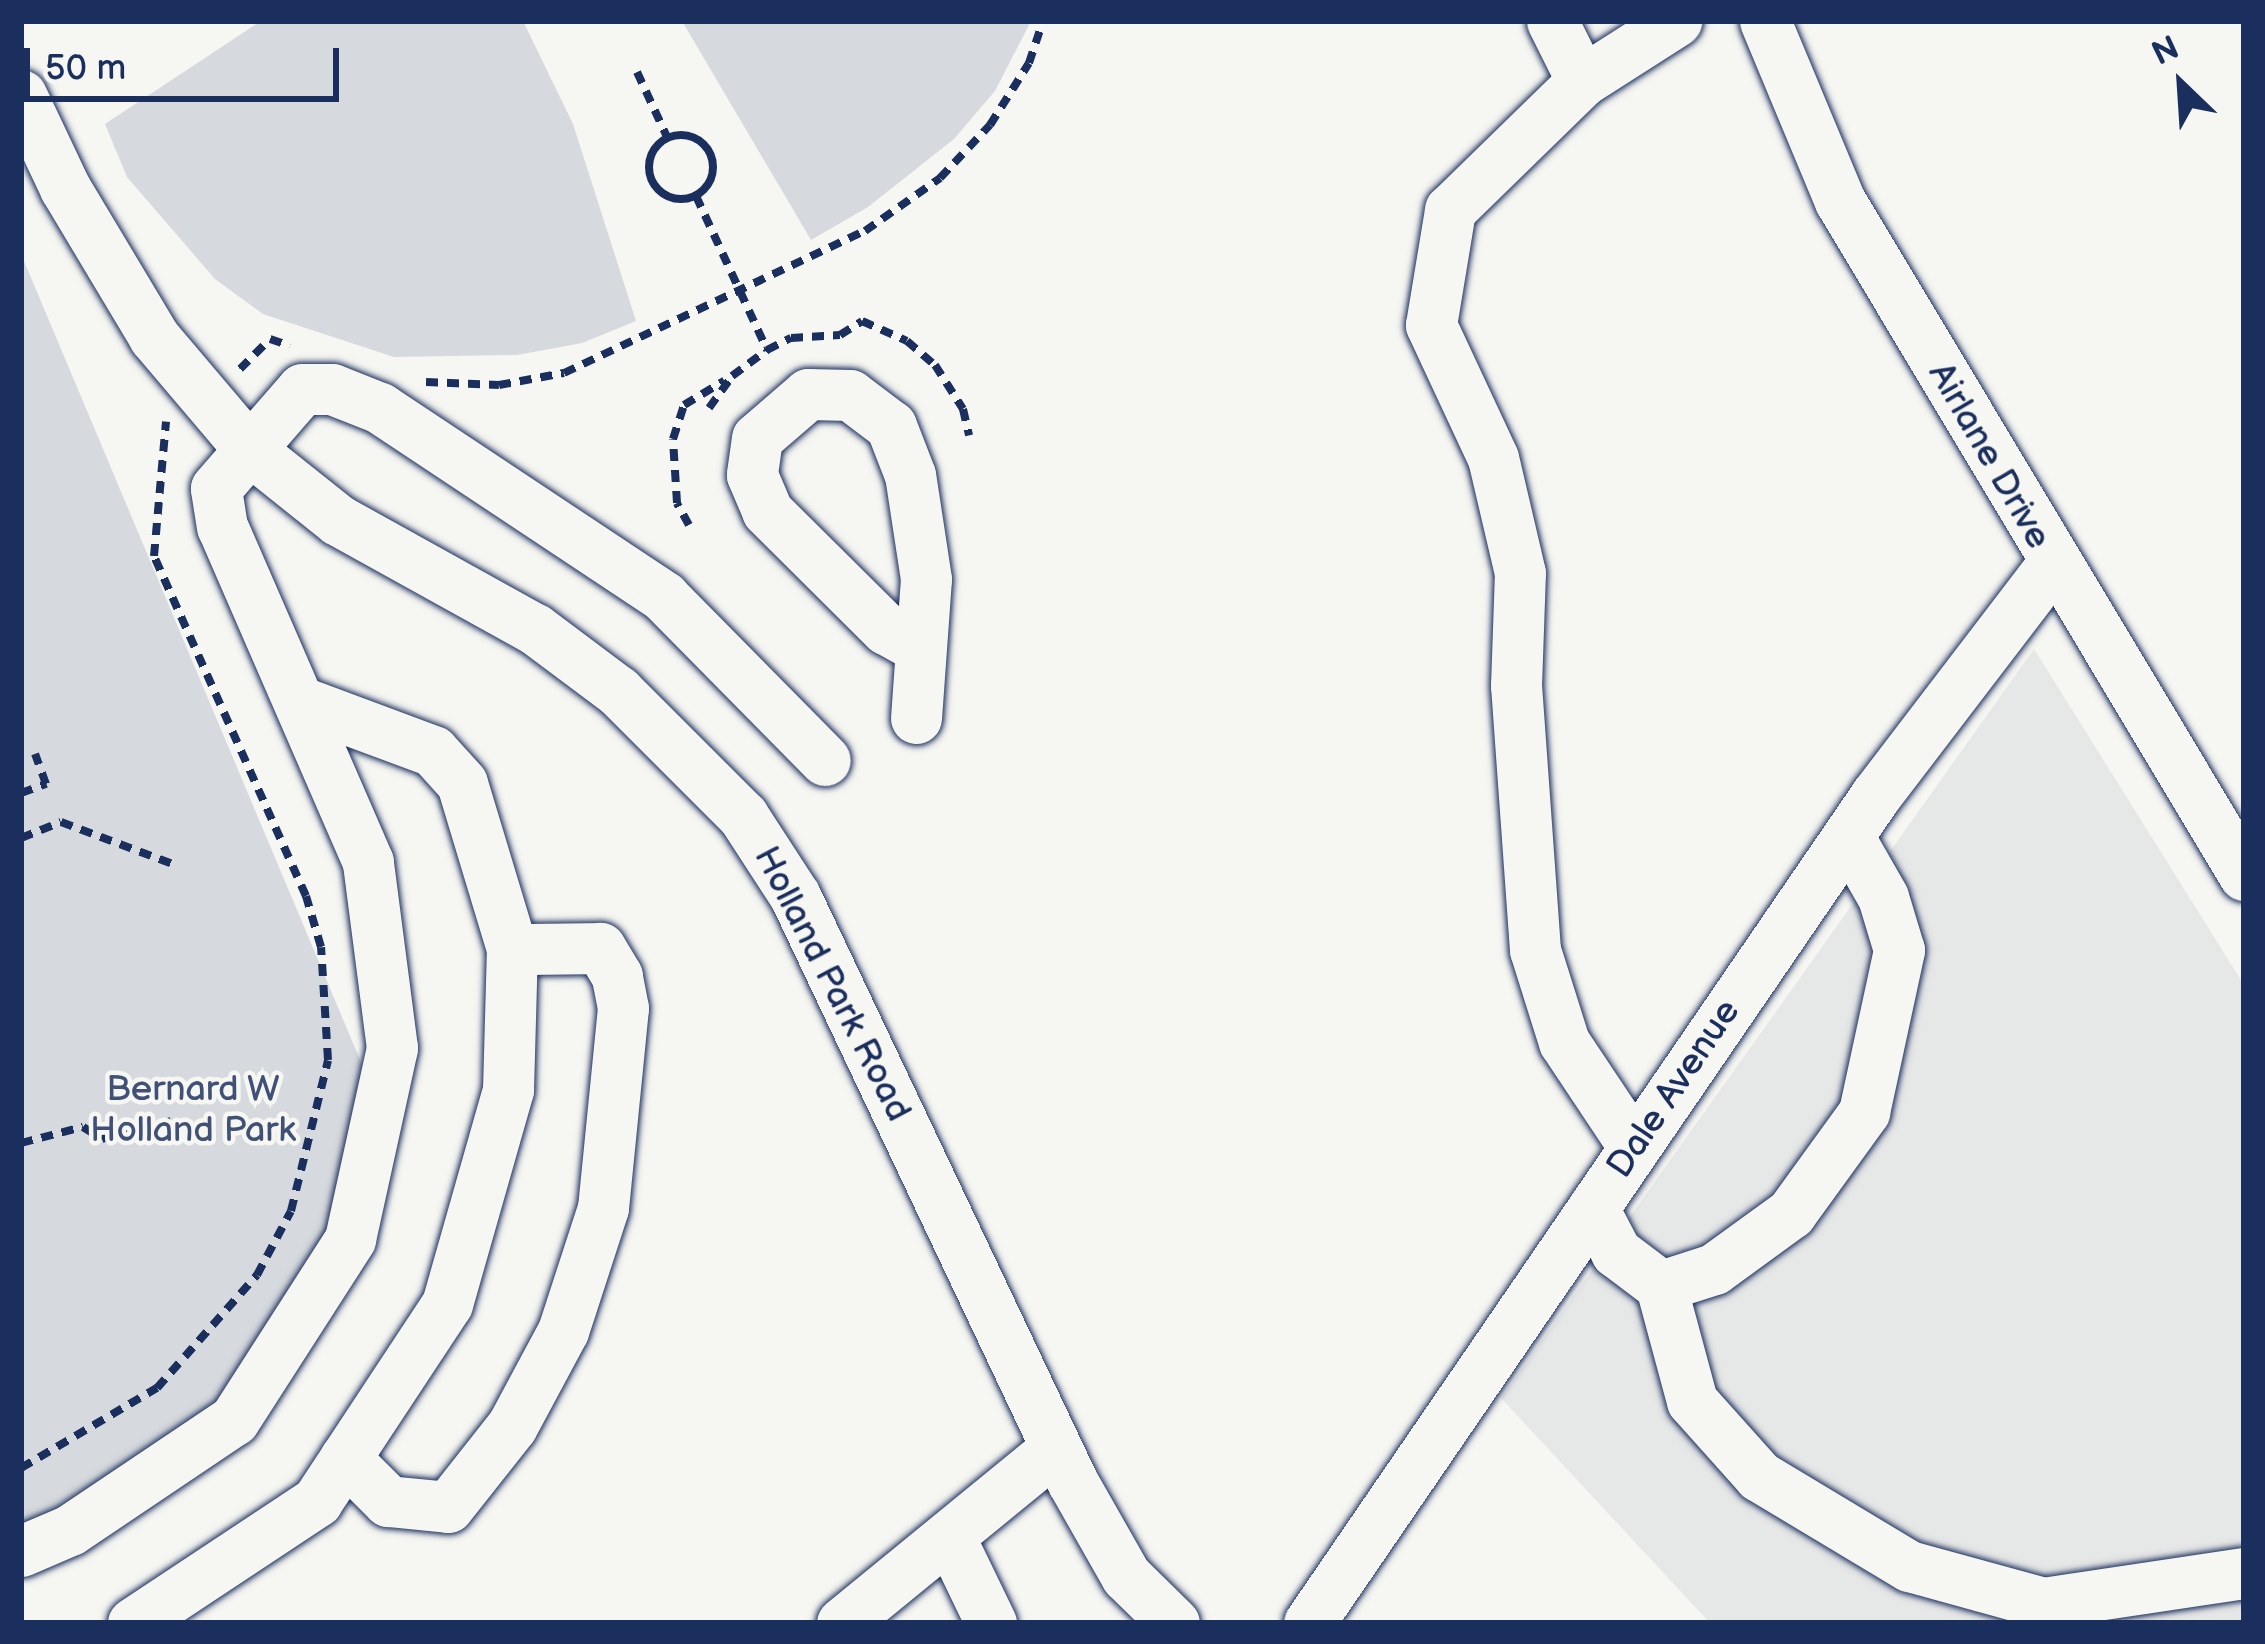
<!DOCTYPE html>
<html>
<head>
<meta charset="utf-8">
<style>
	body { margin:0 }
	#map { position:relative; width:2265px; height:1644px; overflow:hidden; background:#f6f6f2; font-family:"Balsamiq Sans",sans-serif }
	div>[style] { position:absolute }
	.built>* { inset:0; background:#e6e7e7 }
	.green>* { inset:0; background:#d6d9dd }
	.path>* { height:8px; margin-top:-4px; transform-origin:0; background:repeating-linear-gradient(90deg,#1b2f5e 0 12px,transparent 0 21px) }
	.path>.ring { margin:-4px; padding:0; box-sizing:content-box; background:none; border:8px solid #1b2f5e; border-radius:50% }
	.roads { filter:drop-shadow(0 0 3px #1b2f5e) drop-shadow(0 0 3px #1b2f5e) }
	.minor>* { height:51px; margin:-25.5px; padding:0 25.5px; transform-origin:25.5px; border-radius:25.5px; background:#f6f6f2 }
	span { translate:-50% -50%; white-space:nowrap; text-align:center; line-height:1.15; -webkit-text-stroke:9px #f6f6f2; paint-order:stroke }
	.street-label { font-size:36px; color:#1b2f5e }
	.park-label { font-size:36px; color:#405177 }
	.frame { position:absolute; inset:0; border:24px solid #1b2f5e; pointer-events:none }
	.north { position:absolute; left:2121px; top:24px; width:120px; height:120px; -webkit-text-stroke:9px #f6f6f2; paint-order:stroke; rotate:335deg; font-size:33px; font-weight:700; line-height:48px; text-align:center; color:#1b2f5e }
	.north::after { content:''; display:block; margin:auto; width:42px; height:54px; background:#1b2f5e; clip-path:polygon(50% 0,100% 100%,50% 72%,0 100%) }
	.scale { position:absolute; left:24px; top:48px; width:315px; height:54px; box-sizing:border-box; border:6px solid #1b2f5e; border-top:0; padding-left:15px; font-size:36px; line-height:42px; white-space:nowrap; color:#1b2f5e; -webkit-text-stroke:9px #f6f6f2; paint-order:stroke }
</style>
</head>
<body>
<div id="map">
	<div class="built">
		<i style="clip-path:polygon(2034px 649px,2244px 985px,2244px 1623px,1710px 1623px,1501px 1398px)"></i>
	</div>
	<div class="green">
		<i style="clip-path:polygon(261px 21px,523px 21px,573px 124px,636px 321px,582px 343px,517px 355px,394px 357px,263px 314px,215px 279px,127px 177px,105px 124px)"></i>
		<i style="clip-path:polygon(682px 21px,1031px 21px,995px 91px,954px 139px,868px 207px,811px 240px)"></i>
		<i style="clip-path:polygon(21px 254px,374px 1093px,349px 1192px,229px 1410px,21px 1535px)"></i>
	</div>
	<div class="path">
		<i style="left:637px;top:72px;width:74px;rotate:65.2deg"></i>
		<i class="ring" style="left:649px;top:135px;width:56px;height:56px"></i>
		<i style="left:696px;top:196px;width:170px;rotate:65.2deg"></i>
		<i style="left:240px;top:369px;width:42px;rotate:-45deg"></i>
		<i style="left:270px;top:339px;width:21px;rotate:19deg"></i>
		<i style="left:426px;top:382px;width:73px;rotate:2.4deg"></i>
		<i style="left:499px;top:385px;width:66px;rotate:-10.5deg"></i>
		<i style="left:564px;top:373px;width:333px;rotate:-25.3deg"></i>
		<i style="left:865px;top:231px;width:92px;rotate:-35.2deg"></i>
		<i style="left:940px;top:178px;width:73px;rotate:-46.7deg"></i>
		<i style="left:990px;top:125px;width:73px;rotate:-57.8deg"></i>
		<i style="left:1029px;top:63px;width:44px;rotate:-71.6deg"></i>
		<i style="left:709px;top:408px;width:39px;rotate:-54deg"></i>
		<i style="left:732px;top:376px;width:44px;rotate:-36.6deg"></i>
		<i style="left:767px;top:350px;width:27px;rotate:-27deg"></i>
		<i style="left:791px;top:338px;width:49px;rotate:-3.5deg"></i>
		<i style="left:840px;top:335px;width:26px;rotate:-32deg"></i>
		<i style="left:862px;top:321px;width:49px;rotate:24deg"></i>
		<i style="left:907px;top:341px;width:37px;rotate:41deg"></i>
		<i style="left:935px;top:365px;width:52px;rotate:57.5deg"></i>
		<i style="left:963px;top:409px;width:27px;rotate:77deg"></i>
		<i style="left:689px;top:525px;width:25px;rotate:-119deg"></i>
		<i style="left:677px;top:503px;width:64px;rotate:-93.6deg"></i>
		<i style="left:673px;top:439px;width:36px;rotate:-72deg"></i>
		<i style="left:684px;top:405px;width:47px;rotate:-31deg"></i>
		<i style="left:21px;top:793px;width:27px;rotate:-20deg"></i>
		<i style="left:46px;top:784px;width:32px;rotate:-110deg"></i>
		<i style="left:21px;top:838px;width:43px;rotate:-21.8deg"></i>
		<i style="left:61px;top:822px;width:125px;rotate:20.6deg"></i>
		<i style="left:21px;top:1143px;width:64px;rotate:-14.5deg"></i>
		<i style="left:83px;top:1127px;width:22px;rotate:32deg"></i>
		<i style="left:102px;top:1139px;width:71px;rotate:-14.6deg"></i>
		<i style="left:21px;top:1468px;width:158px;rotate:-30.5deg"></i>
		<i style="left:157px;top:1388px;width:151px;rotate:-48.5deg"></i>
		<i style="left:257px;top:1275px;width:72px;rotate:-62deg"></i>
		<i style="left:291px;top:1211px;width:155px;rotate:-76.2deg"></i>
		<i style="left:328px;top:1060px;width:113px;rotate:-93.5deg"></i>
		<i style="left:321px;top:947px;width:53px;rotate:-106.4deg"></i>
		<i style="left:306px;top:896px;width:372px;rotate:-114.1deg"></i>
		<i style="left:154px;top:556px;width:135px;rotate:-84.9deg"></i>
	</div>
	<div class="roads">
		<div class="minor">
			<i style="left:1552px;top:21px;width:67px;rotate:63.4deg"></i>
			<i style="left:1765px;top:21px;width:195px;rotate:67.4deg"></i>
			<i style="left:1840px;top:201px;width:786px;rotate:59.06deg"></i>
			<i style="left:21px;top:95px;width:103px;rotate:64.7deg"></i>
			<i style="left:65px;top:188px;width:174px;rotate:59.1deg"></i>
			<i style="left:154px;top:337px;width:147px;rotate:49.7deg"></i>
			<i style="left:249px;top:449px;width:114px;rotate:38.6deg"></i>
			<i style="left:338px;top:520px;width:225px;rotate:29deg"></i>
			<i style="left:535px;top:629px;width:104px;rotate:36.8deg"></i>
			<i style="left:618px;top:691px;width:177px;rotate:45deg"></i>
			<i style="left:743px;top:816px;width:95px;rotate:57deg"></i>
			<i style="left:795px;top:896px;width:647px;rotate:64.66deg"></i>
			<i style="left:1072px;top:1481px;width:109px;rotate:60.4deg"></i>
			<i style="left:1126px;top:1576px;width:67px;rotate:44.4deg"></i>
			<i style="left:916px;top:718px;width:139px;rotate:-85.9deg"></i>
			<i style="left:926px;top:579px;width:105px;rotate:-98.7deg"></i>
			<i style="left:910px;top:475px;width:53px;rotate:-111.2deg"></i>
			<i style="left:891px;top:426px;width:51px;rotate:-142.9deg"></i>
			<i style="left:850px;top:395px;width:42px;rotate:-178.6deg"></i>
			<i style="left:808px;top:394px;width:67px;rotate:139.2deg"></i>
			<i style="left:757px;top:438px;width:37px;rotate:98deg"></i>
			<i style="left:752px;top:475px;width:39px;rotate:67deg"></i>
			<i style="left:767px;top:511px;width:168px;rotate:44.8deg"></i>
			<i style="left:886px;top:629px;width:37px;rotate:29deg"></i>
			<i style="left:1634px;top:1147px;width:126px;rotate:-123.7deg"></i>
			<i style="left:1564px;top:1042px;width:96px;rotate:-107.5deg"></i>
			<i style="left:1535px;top:950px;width:265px;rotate:-94.1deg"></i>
			<i style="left:1516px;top:686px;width:113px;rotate:-88deg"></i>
			<i style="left:1520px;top:573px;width:118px;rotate:-103.2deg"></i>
			<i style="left:1493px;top:458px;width:147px;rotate:-115deg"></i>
			<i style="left:1431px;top:325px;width:117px;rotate:-80.6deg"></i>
			<i style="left:1450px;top:210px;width:185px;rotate:-44.3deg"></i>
			<i style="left:1582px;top:81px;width:112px;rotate:-32.6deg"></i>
			<i style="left:1593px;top:1208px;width:50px;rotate:62.4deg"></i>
			<i style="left:1616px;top:1252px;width:56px;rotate:37.1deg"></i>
			<i style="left:1661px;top:1286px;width:56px;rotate:-17.8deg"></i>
			<i style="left:1714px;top:1269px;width:95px;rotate:-36deg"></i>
			<i style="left:1791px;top:1213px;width:125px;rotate:-54.1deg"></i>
			<i style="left:1864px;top:1112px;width:166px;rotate:-77.8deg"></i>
			<i style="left:1899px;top:950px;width:55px;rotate:-106.8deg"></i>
			<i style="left:1883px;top:897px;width:70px;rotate:-119.8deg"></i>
			<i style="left:1661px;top:1286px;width:119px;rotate:74.9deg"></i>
			<i style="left:1692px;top:1401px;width:101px;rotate:48.2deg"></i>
			<i style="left:1759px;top:1476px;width:175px;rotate:31deg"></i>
			<i style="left:1909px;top:1566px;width:139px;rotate:15.4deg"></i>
			<i style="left:2043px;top:1603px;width:203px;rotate:-8.5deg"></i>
			<i style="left:345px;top:1458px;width:61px;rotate:45deg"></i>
			<i style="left:388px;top:1501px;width:60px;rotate:5.7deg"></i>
			<i style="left:448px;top:1507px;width:103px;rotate:-51.7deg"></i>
			<i style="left:512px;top:1426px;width:108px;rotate:-61.8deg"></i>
			<i style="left:563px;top:1331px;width:129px;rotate:-72deg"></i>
			<i style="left:603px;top:1208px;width:201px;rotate:-84.3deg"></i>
			<i style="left:623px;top:1008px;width:33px;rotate:-101deg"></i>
			<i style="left:617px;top:976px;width:33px;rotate:-121deg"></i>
			<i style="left:600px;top:948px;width:88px;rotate:179.3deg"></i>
			<i style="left:949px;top:1536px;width:97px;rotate:64.2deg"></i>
			<i style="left:21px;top:1551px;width:53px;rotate:-23.2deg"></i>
			<i style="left:70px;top:1530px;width:197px;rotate:-33.9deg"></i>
			<i style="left:234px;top:1420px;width:215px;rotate:-57.3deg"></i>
			<i style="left:350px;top:1239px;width:196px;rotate:-77.6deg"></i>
			<i style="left:392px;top:1048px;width:188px;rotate:-97.4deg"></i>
			<i style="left:368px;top:862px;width:365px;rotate:-113.5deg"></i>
			<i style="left:222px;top:527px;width:39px;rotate:-99deg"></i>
			<i style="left:216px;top:488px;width:131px;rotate:-49deg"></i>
			<i style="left:302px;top:389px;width:30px"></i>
			<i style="left:332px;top:389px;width:52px;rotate:21.6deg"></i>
			<i style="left:380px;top:408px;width:341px;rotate:33.6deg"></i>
			<i style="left:664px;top:597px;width:229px;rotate:45.4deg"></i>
			<i style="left:133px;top:1623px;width:221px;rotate:-33.5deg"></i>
			<i style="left:317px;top:1501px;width:236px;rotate:-56.6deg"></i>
			<i style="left:447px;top:1304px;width:223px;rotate:-74.1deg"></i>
			<i style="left:508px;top:1090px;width:141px;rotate:-88.4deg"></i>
			<i style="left:512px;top:949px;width:173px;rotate:-106.8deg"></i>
			<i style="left:462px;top:783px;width:43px;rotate:-132.2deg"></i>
			<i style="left:433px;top:751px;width:138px;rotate:-159.6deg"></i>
			<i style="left:842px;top:1623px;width:276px;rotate:-39.3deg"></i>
			<i style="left:1309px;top:1623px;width:1004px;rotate:-55.6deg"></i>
			<i style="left:1876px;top:795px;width:290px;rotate:-52.6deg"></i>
		</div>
	</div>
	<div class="street-label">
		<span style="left:1989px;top:456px;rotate:60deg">Airlane Drive</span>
		<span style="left:832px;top:984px;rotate:63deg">Holland Park Road</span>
		<span style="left:1674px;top:1089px;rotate:-56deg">Dale Avenue</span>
	</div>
	<div class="park-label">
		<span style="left:193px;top:1110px">Bernard W<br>Holland Park</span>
	</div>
	<div class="frame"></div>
	<div class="north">N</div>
	<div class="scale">50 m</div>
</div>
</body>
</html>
